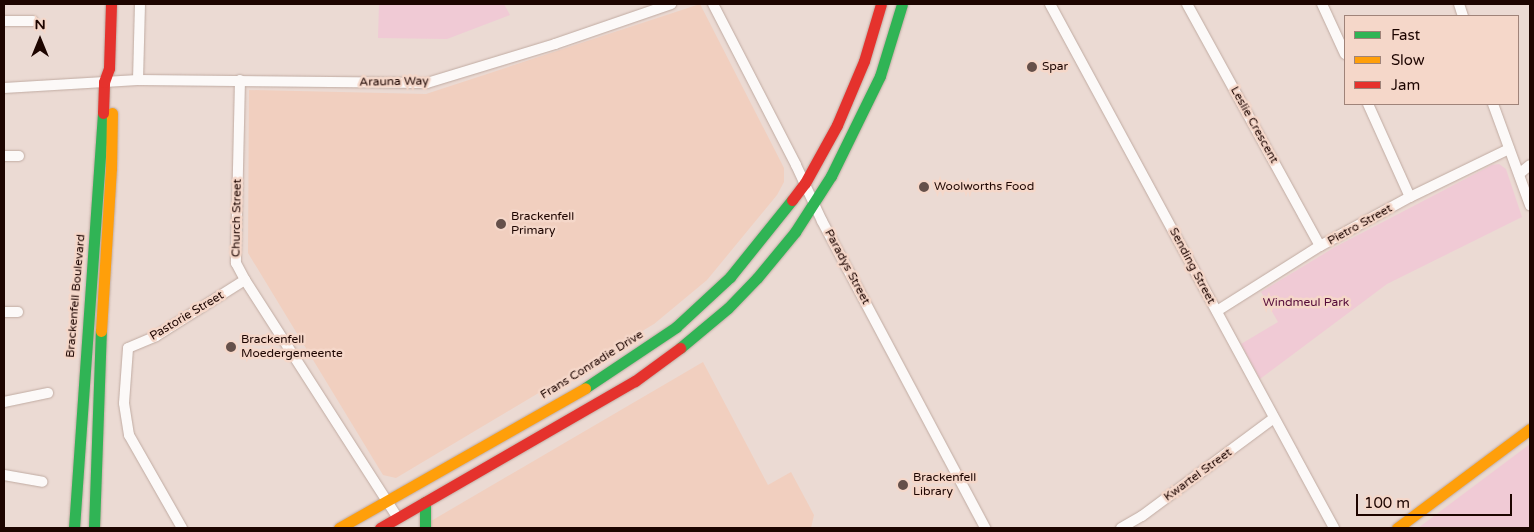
<!DOCTYPE html>
<html>
<head>
<meta charset="utf-8">
<style>
	body { margin:0 }
	#map { position:relative; width:1534px; height:532px; overflow:hidden; background:#ebdad3; font-family:"Varela Round",sans-serif }
	div>[style] { position:absolute }
	.built>* { inset:0; background:#f1cfbf }
	.green>* { inset:0; background:#f0cad5 }
	.roads { filter:drop-shadow(0 0 1px #c0aba2) drop-shadow(0 0 1px #c0aba2) }
	.street>* { height:10px; margin:-5px; padding:0 5px; transform-origin:5px; border-radius:5px; background:#fcf9f8 }
	.fast>* { height:11px; margin:-5.5px; padding:0 5.5px; transform-origin:5.5px; border-radius:5.5px; background:#30b455 }
	.slow>* { height:11px; margin:-5.5px; padding:0 5.5px; transform-origin:5.5px; border-radius:5.5px; background:#ff9f0a }
	.jam>* { height:11px; margin:-5.5px; padding:0 5.5px; transform-origin:5.5px; border-radius:5.5px; background:#e5322d }
	.dots>* { width:14px; height:14px; translate:-50% -50%; box-sizing:border-box; border:2px solid #f5d7c9; border-radius:50% }
	span { translate:-50% -50%; white-space:nowrap; text-align:center; line-height:1.15; -webkit-text-stroke:5px #f5d7c9; paint-order:stroke }
	.poi-label { font-size:12px; color:#1d0500 }
	.left { translate:0 -50%; text-align:left }
	.street-label { font-size:12px; color:#1d0500 }
	.park-label { font-size:12px; color:#540a38 }
	.frame { position:absolute; inset:0; border:5px solid #1d0500; pointer-events:none }
	.legend { position:absolute; left:1344px; top:15px; width:175px; height:90px; box-sizing:border-box; background:#f5d7c9; border:1px solid #9f8379; margin:0; padding:6px 9px; list-style:none; font-size:15px; color:#1d0500 }
	.legend li { display:flex; align-items:center; gap:10px; height:25px }
	.legend b { width:25px; border:1px solid #9f8379 }
	.north { position:absolute; left:15px; top:15px; width:50px; height:50px; -webkit-text-stroke:4px #f5d7c9; paint-order:stroke; rotate:0deg; font-size:14px; font-weight:700; line-height:20px; text-align:center; color:#1d0500 }
	.north::after { content:''; display:block; margin:auto; width:18px; height:22px; background:#1d0500; clip-path:polygon(50% 0,100% 100%,50% 72%,0 100%) }
	.scale { position:absolute; left:1356px; top:494px; width:156px; height:22px; box-sizing:border-box; border:2px solid #1d0500; border-top:0; padding-left:6px; font-size:15px; line-height:18px; white-space:nowrap; color:#1d0500; -webkit-text-stroke:4px #f5d7c9; paint-order:stroke }
</style>
</head>
<body>
<div id="map">
	<div class="built">
		<i style="clip-path:polygon(700px 4px,784px 168px,784px 182px,777px 195px,707px 280px,654px 324px,396px 478px,383px 475px,248px 253px,249px 90px,426px 94px)"></i>
		<i style="clip-path:polygon(703px 362px,768px 485px,791px 472px,814px 515px,811px 528px,419px 528px)"></i>
	</div>
	<div class="green">
		<i style="clip-path:polygon(379px 4px,504px 4px,510px 15px,447px 39px,378px 38px)"></i>
		<i style="clip-path:polygon(1499px 164px,1506px 169px,1522px 217px,1387px 284px,1260px 379px,1241px 344px,1278px 322px,1261px 292px,1335px 247px,1492px 165px)"></i>
		<i style="clip-path:polygon(1530px 444px,1530px 528px,1418px 528px)"></i>
	</div>
	<div class="roads">
		<div class="street">
			<i style="left:713px;top:4px;width:181px;rotate:62.7deg"></i>
			<i style="left:796px;top:165px;width:62px;rotate:65.1deg"></i>
			<i style="left:822px;top:221px;width:348px;rotate:62deg"></i>
			<i style="left:1050px;top:4px;width:596px;rotate:61.54deg"></i>
			<i style="left:1187px;top:4px;width:276px;rotate:61.2deg"></i>
			<i style="left:1322px;top:4px;width:55px;rotate:65.3deg"></i>
			<i style="left:1459px;top:4px;width:13px;rotate:72deg"></i>
			<i style="left:4px;top:21px;width:29px"></i>
			<i style="left:138px;top:80px;width:76px;rotate:-88.5deg"></i>
			<i style="left:240px;top:80px;width:183px;rotate:91.3deg"></i>
			<i style="left:236px;top:263px;width:19px;rotate:62deg"></i>
			<i style="left:245px;top:280px;width:283px;rotate:57.3deg"></i>
			<i style="left:4px;top:88px;width:134px;rotate:-3.4deg"></i>
			<i style="left:138px;top:80px;width:289px;rotate:0.6deg"></i>
			<i style="left:427px;top:83px;width:134px;rotate:-16.9deg"></i>
			<i style="left:555px;top:44px;width:123px;rotate:-19deg"></i>
			<i style="left:1368px;top:104px;width:102px;rotate:65.7deg"></i>
			<i style="left:1493px;top:104px;width:108px;rotate:69.9deg"></i>
			<i style="left:4px;top:156px;width:15px"></i>
			<i style="left:1519px;top:174px;width:14px;rotate:-39deg"></i>
			<i style="left:1217px;top:311px;width:122px;rotate:-32.3deg"></i>
			<i style="left:1320px;top:246px;width:102px;rotate:-28.6deg"></i>
			<i style="left:1410px;top:197px;width:110px;rotate:-25.9deg"></i>
			<i style="left:4px;top:312px;width:14px"></i>
			<i style="left:4px;top:402px;width:45px;rotate:-11.6deg"></i>
			<i style="left:4px;top:475px;width:39px;rotate:10deg"></i>
			<i style="left:182px;top:528px;width:107px;rotate:-119.7deg"></i>
			<i style="left:129px;top:435px;width:32px;rotate:-99deg"></i>
			<i style="left:124px;top:403px;width:55px;rotate:-85.8deg"></i>
			<i style="left:128px;top:348px;width:30px;rotate:-23deg"></i>
			<i style="left:156px;top:336px;width:105px;rotate:-32.2deg"></i>
			<i style="left:1121px;top:528px;width:24px;rotate:-30deg"></i>
			<i style="left:1142px;top:516px;width:164px;rotate:-36.6deg"></i>
		</div>
		<div class="fast">
			<i style="left:680px;top:348px;width:62px;rotate:-39.8deg"></i>
			<i style="left:728px;top:308px;width:42px;rotate:-46deg"></i>
			<i style="left:757px;top:278px;width:60px;rotate:-50.4deg"></i>
			<i style="left:795px;top:232px;width:67px;rotate:-57.3deg"></i>
			<i style="left:831px;top:176px;width:111px;rotate:-63.9deg"></i>
			<i style="left:880px;top:76px;width:75px;rotate:-73deg"></i>
			<i style="left:585px;top:388px;width:110px;rotate:-33.8deg"></i>
			<i style="left:676px;top:327px;width:74px;rotate:-42.8deg"></i>
			<i style="left:730px;top:277px;width:99px;rotate:-51.2deg"></i>
			<i style="left:425px;top:502px;width:26px;rotate:90deg"></i>
			<i style="left:74px;top:528px;width:416px;rotate:-86deg"></i>
			<i style="left:94px;top:528px;width:197px;rotate:-88deg"></i>
		</div>
		<div class="slow">
			<i style="left:101px;top:331px;width:163px;rotate:-86.5deg"></i>
			<i style="left:111px;top:168px;width:55px;rotate:-89deg"></i>
			<i style="left:339px;top:528px;width:283px;rotate:-29.6deg"></i>
			<i style="left:1397px;top:528px;width:166px;rotate:-36.7deg"></i>
		</div>
		<div class="jam">
			<i style="left:103px;top:113px;width:31px;rotate:-88deg"></i>
			<i style="left:104px;top:82px;width:15px;rotate:-70deg"></i>
			<i style="left:109px;top:68px;width:64px;rotate:-88.2deg"></i>
			<i style="left:792px;top:200px;width:21px;rotate:-53deg"></i>
			<i style="left:805px;top:183px;width:66px;rotate:-61.1deg"></i>
			<i style="left:837px;top:125px;width:69px;rotate:-67.1deg"></i>
			<i style="left:864px;top:61px;width:59px;rotate:-73.4deg"></i>
			<i style="left:380px;top:528px;width:294px;rotate:-30deg"></i>
			<i style="left:635px;top:381px;width:56px;rotate:-36.3deg"></i>
		</div>
	</div>
	<div class="dots">
		<i style="left:1032px;top:67px;background:#65504a"></i>
		<i style="left:924px;top:187px;background:#65504a"></i>
		<i style="left:501px;top:224px;background:#65504a"></i>
		<i style="left:231px;top:347px;background:#65504a"></i>
		<i style="left:903px;top:485px;background:#65504a"></i>
	</div>
	<div class="poi-label">
		<span class="left" style="left:1042px;top:67px">Spar</span>
		<span class="left" style="left:934px;top:187px">Woolworths Food</span>
		<span class="left" style="left:511px;top:224px">Brackenfell<br>Primary</span>
		<span class="left" style="left:241px;top:347px">Brackenfell<br>Moedergemeente</span>
		<span class="left" style="left:913px;top:485px">Brackenfell<br>Library</span>
	</div>
	<div class="street-label">
		<span style="left:394px;top:82px;rotate:-1deg">Arauna Way</span>
		<span style="left:1254px;top:125px;rotate:61deg">Leslie Crescent</span>
		<span style="left:237px;top:218px;rotate:-89deg">Church Street</span>
		<span style="left:1360px;top:225px;rotate:-29deg">Pietro Street</span>
		<span style="left:1192px;top:266px;rotate:62deg">Sending Street</span>
		<span style="left:847px;top:267px;rotate:62deg">Paradys Street</span>
		<span style="left:76px;top:296px;rotate:-85deg">Brackenfell Boulevard</span>
		<span style="left:187px;top:316px;rotate:-31deg">Pastorie Street</span>
		<span style="left:592px;top:365px;rotate:-32deg">Frans Conradie Drive</span>
		<span style="left:1198px;top:475px;rotate:-36deg">Kwartel Street</span>
	</div>
	<div class="park-label">
		<span style="left:1306px;top:303px">Windmeul Park</span>
	</div>
	<div class="frame"></div>
	<ul class="legend">
	<li><b style="height:6px;background:#30b455"></b>Fast</li>
	<li><b style="height:6px;background:#ff9f0a"></b>Slow</li>
	<li><b style="height:6px;background:#e5322d"></b>Jam</li>
	</ul>
	<div class="north">N</div>
	<div class="scale">100 m</div>
</div>
</body>
</html>
